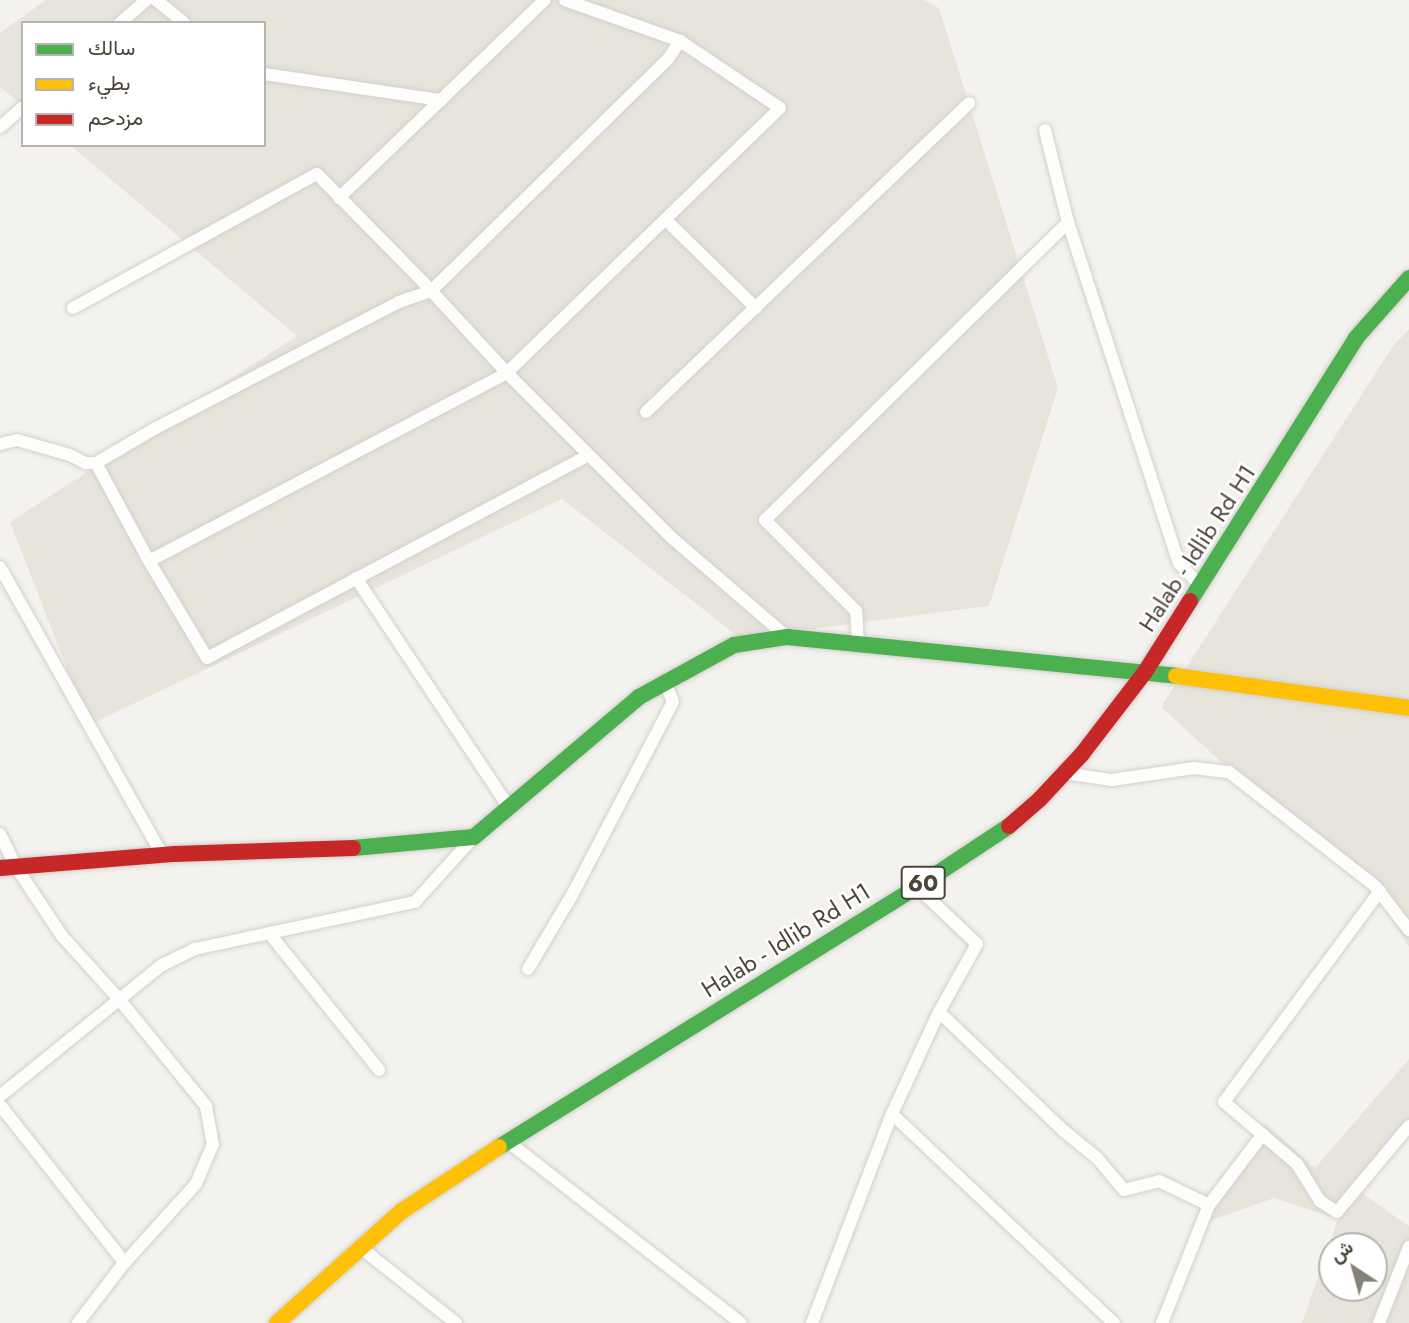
<!DOCTYPE html>
<html>
<head>
<meta charset="utf-8">
<style>
	body { margin:0 }
	#map { position:relative; width:1409px; height:1323px; overflow:hidden; background:#f4f2ee; font-family:Jost,Vazirmatn,sans-serif }
	div>[style] { position:absolute }
	.residential>* { inset:0; background:#e7e4dc }
	.roads { filter:drop-shadow(0 0 2px #d2d0cb) drop-shadow(0 0 2px #d2d0cb) }
	.street>* { height:12px; margin:-6px; padding:0 6px; transform-origin:6px; border-radius:6px; background:#fdfdfc }
	.fast>* { height:16px; margin:-8px; padding:0 8px; transform-origin:8px; border-radius:8px; background:#4caf50 }
	.slow>* { height:16px; margin:-8px; padding:0 8px; transform-origin:8px; border-radius:8px; background:#ffc107 }
	.jam>* { height:16px; margin:-8px; padding:0 8px; transform-origin:8px; border-radius:8px; background:#c62828 }
	span { translate:-50% -50%; white-space:nowrap; text-align:center; line-height:1.15; -webkit-text-stroke:5px #fff; paint-order:stroke }
	.shield-label span { padding:2px 5px; background:#fff; border:2px solid; border-radius:5px; -webkit-text-stroke-width:0 }
	.shield-label { font-size:23px; color:#4b4439; font-weight:700 }
	.street-label { font-size:24px; color:#4b4439 }
	.legend { position:absolute; left:21px; top:21px; width:245px; height:126px; box-sizing:border-box; background:#fff; border:2px solid #b7b4b0; margin:0; padding:9px 12px; list-style:none; font-size:21px; color:#4b4439 }
	.legend li { display:flex; align-items:center; gap:14px; height:35px }
	.legend b { width:35px; border:2px solid #b7b4b0 }
	.north { position:absolute; left:1318px; top:1232px; width:70px; height:70px; box-sizing:border-box; background:#fff; border:2px solid #b7b4b0; border-radius:50%; rotate:324deg; font-size:19px; font-weight:700; line-height:28px; text-align:center; color:#4b4439 }
	.north::after { content:''; display:block; margin:auto; width:24px; height:32px; background:#868178; clip-path:polygon(50% 0,100% 100%,50% 72%,0 100%) }
</style>
</head>
<body>
<div id="map">
	<div class="residential">
		<i style="clip-path:polygon(46px 0,924px 0,939px 8px,1058px 388px,989px 606px,740px 638px,562px 499px,89px 725px,10px 522px,297px 336px,70px 145px,264px 145px,264px 23px,23px 23px,23px 106px,0 87px,0 33px)"></i>
		<i style="clip-path:polygon(1409px 329px,1409px 947px,1378px 896px,1240px 779px,1161px 707px,1393px 346px)"></i>
		<i style="clip-path:polygon(evenodd,1409px 1059px,1409px 1135px,1360px 1192px,1409px 1226px,1409px 1323px,1302px 1323px,1338px 1219px,1274px 1198px,1209px 1221px,1203px 1213px,1266px 1124px,1315px 1168px,1409px 1059px,1332px 1246px,1374px 1246px,1374px 1288px,1332px 1288px,1332px 1246px)"></i>
	</div>
	<div class="roads">
		<div class="street">
			<i style="left:156px;top:0;width:36px;rotate:39deg"></i>
			<i style="left:565px;top:0;width:122px;rotate:19.6deg"></i>
			<i style="left:680px;top:41px;width:120px;rotate:33.8deg"></i>
			<i style="left:780px;top:108px;width:380px;rotate:135.9deg"></i>
			<i style="left:507px;top:373px;width:404px;rotate:152.3deg"></i>
			<i style="left:149px;top:561px;width:113px;rotate:59.1deg"></i>
			<i style="left:207px;top:658px;width:432px;rotate:-28deg"></i>
			<i style="left:120px;top:23px;width:35px;rotate:-41deg"></i>
			<i style="left:264px;top:74px;width:179px;rotate:8.4deg"></i>
			<i style="left:0;top:127px;width:30px;rotate:-41deg"></i>
			<i style="left:1045px;top:130px;width:95px;rotate:76deg"></i>
			<i style="left:1068px;top:222px;width:359px;rotate:72deg"></i>
			<i style="left:1179px;top:563px;width:33px;rotate:47deg"></i>
			<i style="left:339px;top:198px;width:286px;rotate:-43.9deg"></i>
			<i style="left:666px;top:220px;width:126px;rotate:44.4deg"></i>
			<i style="left:73px;top:308px;width:278px;rotate:-28.8deg"></i>
			<i style="left:317px;top:174px;width:153px;rotate:45.5deg"></i>
			<i style="left:424px;top:283px;width:122px;rotate:47.3deg"></i>
			<i style="left:507px;top:373px;width:233px;rotate:45deg"></i>
			<i style="left:672px;top:538px;width:152px;rotate:40.7deg"></i>
			<i style="left:646px;top:412px;width:447px;rotate:-43.7deg"></i>
			<i style="left:0;top:444px;width:17px;rotate:-13deg"></i>
			<i style="left:17px;top:440px;width:55px;rotate:15.8deg"></i>
			<i style="left:70px;top:455px;width:17px;rotate:28deg"></i>
			<i style="left:85px;top:463px;width:11px"></i>
			<i style="left:96px;top:463px;width:67px;rotate:-30.4deg"></i>
			<i style="left:154px;top:429px;width:276px;rotate:-27.4deg"></i>
			<i style="left:399px;top:302px;width:34px;rotate:-19deg"></i>
			<i style="left:431px;top:291px;width:332px;rotate:-44.4deg"></i>
			<i style="left:668px;top:59px;width:22px;rotate:-56deg"></i>
			<i style="left:96px;top:463px;width:111px;rotate:61.6deg"></i>
			<i style="left:0;top:567px;width:330px;rotate:60.6deg"></i>
			<i style="left:356px;top:578px;width:274px;rotate:56.3deg"></i>
			<i style="left:858px;top:644px;width:33px;rotate:-93deg"></i>
			<i style="left:856px;top:611px;width:129px;rotate:-135deg"></i>
			<i style="left:765px;top:520px;width:425px;rotate:-44.5deg"></i>
			<i style="left:1064px;top:773px;width:49px;rotate:8.3deg"></i>
			<i style="left:1112px;top:780px;width:83px;rotate:-8.3deg"></i>
			<i style="left:1194px;top:768px;width:35px;rotate:7deg"></i>
			<i style="left:1229px;top:772px;width:185px;rotate:38deg"></i>
			<i style="left:1375px;top:886px;width:56px;rotate:52.3deg"></i>
			<i style="left:0;top:834px;width:37px;rotate:64deg"></i>
			<i style="left:16px;top:867px;width:83px;rotate:56.3deg"></i>
			<i style="left:62px;top:936px;width:85px;rotate:47.9deg"></i>
			<i style="left:119px;top:999px;width:138px;rotate:50.9deg"></i>
			<i style="left:206px;top:1106px;width:39px;rotate:80deg"></i>
			<i style="left:213px;top:1144px;width:43px;rotate:113deg"></i>
			<i style="left:196px;top:1184px;width:112px;rotate:132.1deg"></i>
			<i style="left:121px;top:1267px;width:71px;rotate:127.5deg"></i>
			<i style="left:917px;top:887px;width:83px;rotate:43.5deg"></i>
			<i style="left:977px;top:944px;width:78px;rotate:119.2deg"></i>
			<i style="left:939px;top:1012px;width:173px;rotate:43.6deg"></i>
			<i style="left:1064px;top:1131px;width:43px;rotate:39.3deg"></i>
			<i style="left:1097px;top:1158px;width:42px;rotate:49.8deg"></i>
			<i style="left:1124px;top:1190px;width:36px;rotate:-14deg"></i>
			<i style="left:1159px;top:1181px;width:55px;rotate:25.6deg"></i>
			<i style="left:1209px;top:1205px;width:127px;rotate:111.7deg"></i>
			<i style="left:1380px;top:891px;width:262px;rotate:126.5deg"></i>
			<i style="left:1224px;top:1102px;width:96px;rotate:40.3deg"></i>
			<i style="left:1297px;top:1164px;width:44px;rotate:58.1deg"></i>
			<i style="left:1320px;top:1201px;width:20px;rotate:33deg"></i>
			<i style="left:1337px;top:1212px;width:112px;rotate:-50.1deg"></i>
			<i style="left:269px;top:933px;width:176px;rotate:51.2deg"></i>
			<i style="left:528px;top:969px;width:84px;rotate:-59.2deg"></i>
			<i style="left:571px;top:897px;width:220px;rotate:-62.4deg"></i>
			<i style="left:673px;top:702px;width:22px;rotate:-112deg"></i>
			<i style="left:0;top:1096px;width:208px;rotate:-39deg"></i>
			<i style="left:162px;top:965px;width:37px;rotate:-26deg"></i>
			<i style="left:195px;top:949px;width:225px;rotate:-12.1deg"></i>
			<i style="left:415px;top:902px;width:88px;rotate:-47.8deg"></i>
			<i style="left:0;top:1105px;width:201px;rotate:51.7deg"></i>
			<i style="left:892px;top:1114px;width:305px;rotate:43.3deg"></i>
			<i style="left:507px;top:1141px;width:296px;rotate:37.9deg"></i>
			<i style="left:1209px;top:1205px;width:89px;rotate:-52.7deg"></i>
			<i style="left:361px;top:1248px;width:121px;rotate:38.3deg"></i>
			<i style="left:812px;top:1323px;width:224px;rotate:-69.1deg"></i>
			<i style="left:892px;top:1114px;width:112px;rotate:-65.3deg"></i>
			<i style="left:1379px;top:1323px;width:82px;rotate:-68.5deg"></i>
		</div>
		<div class="fast">
			<i style="left:1190px;top:601px;width:311px;rotate:-57.7deg"></i>
			<i style="left:1356px;top:338px;width:80px;rotate:-48.5deg"></i>
			<i style="left:353px;top:848px;width:121px;rotate:-5.2deg"></i>
			<i style="left:474px;top:837px;width:216px;rotate:-40.3deg"></i>
			<i style="left:639px;top:697px;width:108px;rotate:-28.7deg"></i>
			<i style="left:734px;top:645px;width:54px;rotate:-8.6deg"></i>
			<i style="left:787px;top:637px;width:391px;rotate:5.7deg"></i>
			<i style="left:499px;top:1147px;width:492px;rotate:-31.9deg"></i>
			<i style="left:917px;top:887px;width:110px;rotate:-33.5deg"></i>
		</div>
		<div class="slow">
			<i style="left:1176px;top:676px;width:235px;rotate:7.8deg"></i>
			<i style="left:277px;top:1323px;width:168px;rotate:-41.9deg"></i>
			<i style="left:402px;top:1211px;width:116px;rotate:-33.4deg"></i>
		</div>
		<div class="jam">
			<i style="left:1009px;top:826px;width:40px;rotate:-41deg"></i>
			<i style="left:1039px;top:800px;width:63px;rotate:-46.9deg"></i>
			<i style="left:1082px;top:754px;width:103px;rotate:-52.5deg"></i>
			<i style="left:1145px;top:672px;width:84px;rotate:-57.6deg"></i>
			<i style="left:0;top:868px;width:176px;rotate:-4.6deg"></i>
			<i style="left:175px;top:854px;width:178px;rotate:-1.9deg"></i>
		</div>
	</div>
	<div class="shield-label">
		<span style="left:923px;top:883px">60</span>
	</div>
	<div class="street-label">
		<span style="left:1197px;top:548px;rotate:-57deg">Halab - Idlib Rd H1</span>
		<span style="left:786px;top:940px;rotate:-32deg">Halab - Idlib Rd H1</span>
	</div>
	<ul class="legend">
	<li><b style="height:9px;background:#4caf50"></b>سالك</li>
	<li><b style="height:9px;background:#ffc107"></b>بطيء</li>
	<li><b style="height:9px;background:#c62828"></b>مزدحم</li>
	</ul>
	<div class="north">ش</div>
</div>
</body>
</html>
